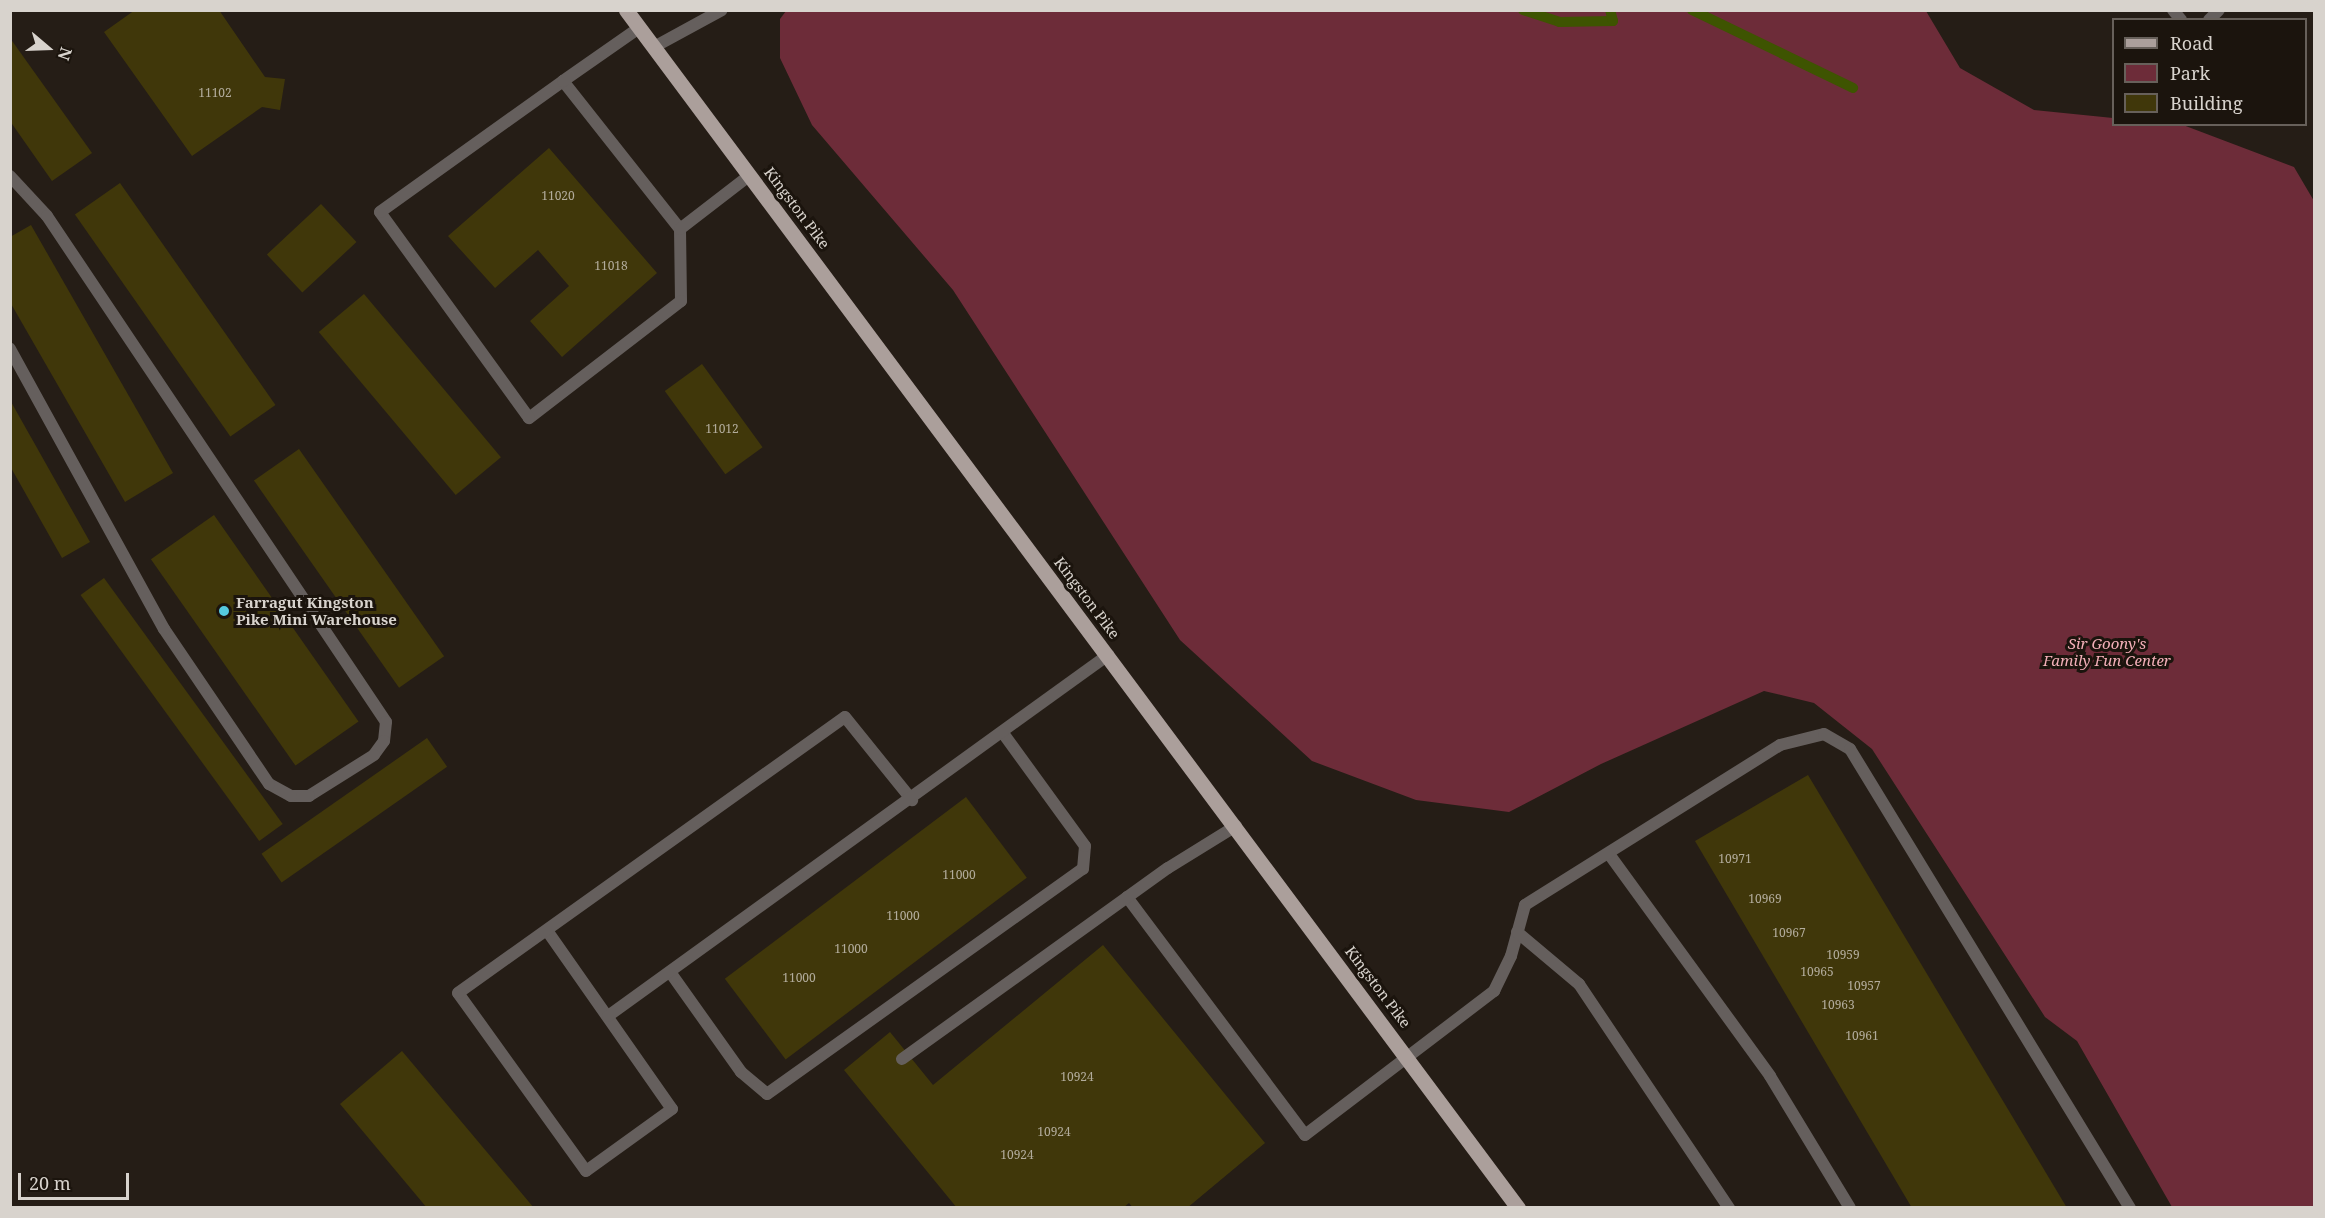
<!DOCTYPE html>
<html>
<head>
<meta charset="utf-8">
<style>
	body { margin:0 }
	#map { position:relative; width:2325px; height:1218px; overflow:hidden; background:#251d16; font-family:"Noto Serif",serif }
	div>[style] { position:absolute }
	.green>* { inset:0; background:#6d2c39 }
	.stream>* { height:10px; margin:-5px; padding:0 5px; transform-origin:5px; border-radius:5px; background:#3e5401 }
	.building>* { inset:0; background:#40370a; transform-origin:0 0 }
	.lane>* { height:12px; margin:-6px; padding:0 6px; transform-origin:6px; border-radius:6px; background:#655f5d }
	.street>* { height:12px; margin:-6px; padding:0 6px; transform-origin:6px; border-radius:6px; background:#655f5d }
	.primary>* { height:15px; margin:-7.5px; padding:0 7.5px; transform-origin:7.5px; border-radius:7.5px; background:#ab9f9b }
	.dots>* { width:16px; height:16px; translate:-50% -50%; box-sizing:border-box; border:3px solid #1b140d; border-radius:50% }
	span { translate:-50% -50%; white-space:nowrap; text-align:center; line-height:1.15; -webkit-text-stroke:6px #1b140d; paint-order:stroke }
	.number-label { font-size:12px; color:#b2ac9c }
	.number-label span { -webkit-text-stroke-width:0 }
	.street-label { font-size:15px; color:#d8d3cd }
	.poi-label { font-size:15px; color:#d8d3cd; font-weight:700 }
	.left { translate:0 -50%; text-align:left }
	.park-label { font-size:15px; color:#f3afb8; font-style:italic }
	.frame { position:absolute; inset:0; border:12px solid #d8d3cd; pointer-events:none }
	.legend { position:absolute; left:2112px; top:18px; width:195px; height:108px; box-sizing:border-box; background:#1b140d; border:2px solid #67605a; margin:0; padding:8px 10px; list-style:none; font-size:18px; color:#d8d3cd }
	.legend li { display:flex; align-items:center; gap:12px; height:30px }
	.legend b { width:30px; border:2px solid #67605a }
	.north { position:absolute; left:18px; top:18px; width:60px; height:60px; -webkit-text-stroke:4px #1b140d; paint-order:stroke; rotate:109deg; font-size:16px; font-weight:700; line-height:24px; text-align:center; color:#d8d3cd }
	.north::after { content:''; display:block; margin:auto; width:21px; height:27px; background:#d8d3cd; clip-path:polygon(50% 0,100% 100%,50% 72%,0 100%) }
	.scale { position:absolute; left:18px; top:1173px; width:111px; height:27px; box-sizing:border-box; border:3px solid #d8d3cd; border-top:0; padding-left:8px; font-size:18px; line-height:21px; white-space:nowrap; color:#d8d3cd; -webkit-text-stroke:4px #1b140d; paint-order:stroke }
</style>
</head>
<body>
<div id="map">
	<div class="green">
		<i style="clip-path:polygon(786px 11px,1926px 11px,1960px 68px,2034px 110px,2113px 118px,2114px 124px,2183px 125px,2294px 167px,2314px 201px,2314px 1207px,2172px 1207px,2077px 1041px,2045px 1017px,1872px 749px,1814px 703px,1764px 691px,1601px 764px,1509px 812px,1416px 800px,1312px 761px,1180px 640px,953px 290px,812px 125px,780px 58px,780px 19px)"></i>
	</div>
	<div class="stream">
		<i style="left:1523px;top:10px;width:38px;rotate:18deg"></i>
		<i style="left:1559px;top:22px;width:54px;rotate:-1.1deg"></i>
		<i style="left:1613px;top:21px;width:11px;rotate:-105deg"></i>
		<i style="left:1692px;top:10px;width:179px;rotate:25.8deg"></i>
	</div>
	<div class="building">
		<i style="clip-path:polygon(135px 10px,219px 10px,265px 77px,285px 79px,280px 110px,262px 107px,192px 156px,104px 32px)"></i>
		<i style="clip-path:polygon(10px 38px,92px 153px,52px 181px,10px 121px)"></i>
		<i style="clip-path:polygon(549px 148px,657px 273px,562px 357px,530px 321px,569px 286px,538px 250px,495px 288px,448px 236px)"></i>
		<i style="left:120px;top:183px;width:271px;height:55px;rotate:55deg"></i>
		<i style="left:321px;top:204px;width:52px;height:74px;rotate:47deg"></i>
		<i style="clip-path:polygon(31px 225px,173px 473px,125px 502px,10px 302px,10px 237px)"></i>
		<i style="left:364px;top:294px;width:213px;height:59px;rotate:50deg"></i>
		<i style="left:702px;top:364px;width:103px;height:46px;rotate:54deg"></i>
		<i style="clip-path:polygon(10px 400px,90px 542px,62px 558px,10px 466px)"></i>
		<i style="left:299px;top:449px;width:253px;height:55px;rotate:55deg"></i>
		<i style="left:214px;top:515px;width:252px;height:77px;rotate:55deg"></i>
		<i style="left:104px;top:578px;width:304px;height:29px;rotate:54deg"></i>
		<i style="left:427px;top:738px;width:35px;height:202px;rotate:55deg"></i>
		<i style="clip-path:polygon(1808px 775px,2067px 1208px,1912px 1208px,1695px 841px)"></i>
		<i style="left:966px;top:797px;width:101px;height:302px;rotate:53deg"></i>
		<i style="clip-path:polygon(1103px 945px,1265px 1143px,1187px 1208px,1133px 1208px,1129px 1203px,1123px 1208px,957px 1208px,844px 1070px,890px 1032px,933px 1085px)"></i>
		<i style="clip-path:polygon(402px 1051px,534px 1208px,427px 1208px,340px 1104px)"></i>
	</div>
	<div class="lane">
		<i style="left:2173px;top:10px;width:13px;rotate:51deg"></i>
		<i style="left:2209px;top:20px;width:14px;rotate:-45deg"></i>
		<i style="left:563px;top:81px;width:189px;rotate:51.7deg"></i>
		<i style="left:680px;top:229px;width:72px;rotate:89.2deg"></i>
		<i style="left:681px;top:301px;width:192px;rotate:142.4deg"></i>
		<i style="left:529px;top:418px;width:254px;rotate:-125.9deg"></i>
		<i style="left:380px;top:212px;width:225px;rotate:-35.6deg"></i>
		<i style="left:563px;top:81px;width:93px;rotate:-34.9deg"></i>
		<i style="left:10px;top:176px;width:54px;rotate:47.2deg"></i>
		<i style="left:47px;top:216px;width:609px;rotate:56.18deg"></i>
		<i style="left:386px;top:722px;width:19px;rotate:96deg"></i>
		<i style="left:384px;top:741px;width:17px;rotate:126deg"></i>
		<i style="left:374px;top:755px;width:77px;rotate:147.8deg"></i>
		<i style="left:309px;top:796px;width:18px;rotate:180deg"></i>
		<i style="left:291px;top:796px;width:25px;rotate:-151deg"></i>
		<i style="left:269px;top:784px;width:187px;rotate:-124.1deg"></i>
		<i style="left:164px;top:629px;width:320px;rotate:-118.8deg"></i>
		<i style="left:680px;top:229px;width:88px;rotate:-37.6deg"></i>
		<i style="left:1609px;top:854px;width:274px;rotate:54deg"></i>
		<i style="left:1770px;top:1076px;width:154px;rotate:58.8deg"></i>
		<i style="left:1127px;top:897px;width:297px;rotate:53.2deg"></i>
		<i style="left:1305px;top:1135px;width:238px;rotate:-37.3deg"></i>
		<i style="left:1494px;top:991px;width:39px;rotate:-64deg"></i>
		<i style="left:1511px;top:956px;width:53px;rotate:-74.6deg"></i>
		<i style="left:1525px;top:905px;width:301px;rotate:-32.1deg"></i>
		<i style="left:1780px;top:745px;width:45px;rotate:-14deg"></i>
		<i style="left:1824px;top:734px;width:30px;rotate:30deg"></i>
		<i style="left:1850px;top:749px;width:538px;rotate:58.62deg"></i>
		<i style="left:548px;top:932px;width:216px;rotate:55deg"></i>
		<i style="left:672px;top:1109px;width:106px;rotate:144.2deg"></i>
		<i style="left:586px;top:1171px;width:219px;rotate:-125.7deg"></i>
		<i style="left:458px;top:993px;width:475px;rotate:-35.5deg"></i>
		<i style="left:845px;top:717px;width:107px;rotate:51.1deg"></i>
		<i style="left:1517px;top:932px;width:81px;rotate:40deg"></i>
		<i style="left:1579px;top:984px;width:270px;rotate:56.2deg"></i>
		<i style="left:670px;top:972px;width:123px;rotate:54.6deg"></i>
		<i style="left:741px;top:1072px;width:34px;rotate:40deg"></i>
		<i style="left:767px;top:1094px;width:388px;rotate:-35.5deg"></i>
		<i style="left:1083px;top:869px;width:23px;rotate:-85deg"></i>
		<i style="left:1085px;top:846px;width:140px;rotate:-126deg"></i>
		<i style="left:608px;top:1016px;width:617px;rotate:-35.83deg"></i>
		<i style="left:902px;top:1059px;width:327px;rotate:-35.7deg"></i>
		<i style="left:1168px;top:868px;width:80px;rotate:-31.7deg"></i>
	</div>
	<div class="street">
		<i style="left:654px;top:47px;width:77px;rotate:-28.6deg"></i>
	</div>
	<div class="primary">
		<i style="left:626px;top:10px;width:1494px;rotate:53.33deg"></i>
	</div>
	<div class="dots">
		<i style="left:224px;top:611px;background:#55cadf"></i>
	</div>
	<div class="number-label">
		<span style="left:215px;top:93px">11102</span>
		<span style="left:558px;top:196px">11020</span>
		<span style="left:611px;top:266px">11018</span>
		<span style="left:722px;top:429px">11012</span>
		<span style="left:1735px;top:859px">10971</span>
		<span style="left:959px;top:875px">11000</span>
		<span style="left:1765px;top:899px">10969</span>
		<span style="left:903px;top:916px">11000</span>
		<span style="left:1789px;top:933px">10967</span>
		<span style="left:851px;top:949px">11000</span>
		<span style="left:1843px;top:955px">10959</span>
		<span style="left:1817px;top:972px">10965</span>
		<span style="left:799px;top:978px">11000</span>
		<span style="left:1864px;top:986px">10957</span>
		<span style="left:1838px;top:1005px">10963</span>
		<span style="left:1862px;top:1036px">10961</span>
		<span style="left:1077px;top:1077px">10924</span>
		<span style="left:1054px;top:1132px">10924</span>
		<span style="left:1017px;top:1155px">10924</span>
	</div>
	<div class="street-label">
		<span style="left:797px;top:208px;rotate:53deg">Kingston Pike</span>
		<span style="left:1087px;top:598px;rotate:53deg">Kingston Pike</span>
		<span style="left:1378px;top:987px;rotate:53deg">Kingston Pike</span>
	</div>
	<div class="poi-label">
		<span class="left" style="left:236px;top:611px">Farragut Kingston<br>Pike Mini Warehouse</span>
	</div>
	<div class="park-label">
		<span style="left:2107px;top:652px">Sir Goony's<br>Family Fun Center</span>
	</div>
	<div class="frame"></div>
	<ul class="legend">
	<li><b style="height:8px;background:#ab9f9b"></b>Road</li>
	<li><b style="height:16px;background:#6d2c39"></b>Park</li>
	<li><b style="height:16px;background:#40370a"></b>Building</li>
	</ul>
	<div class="north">N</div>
	<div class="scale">20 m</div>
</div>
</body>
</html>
